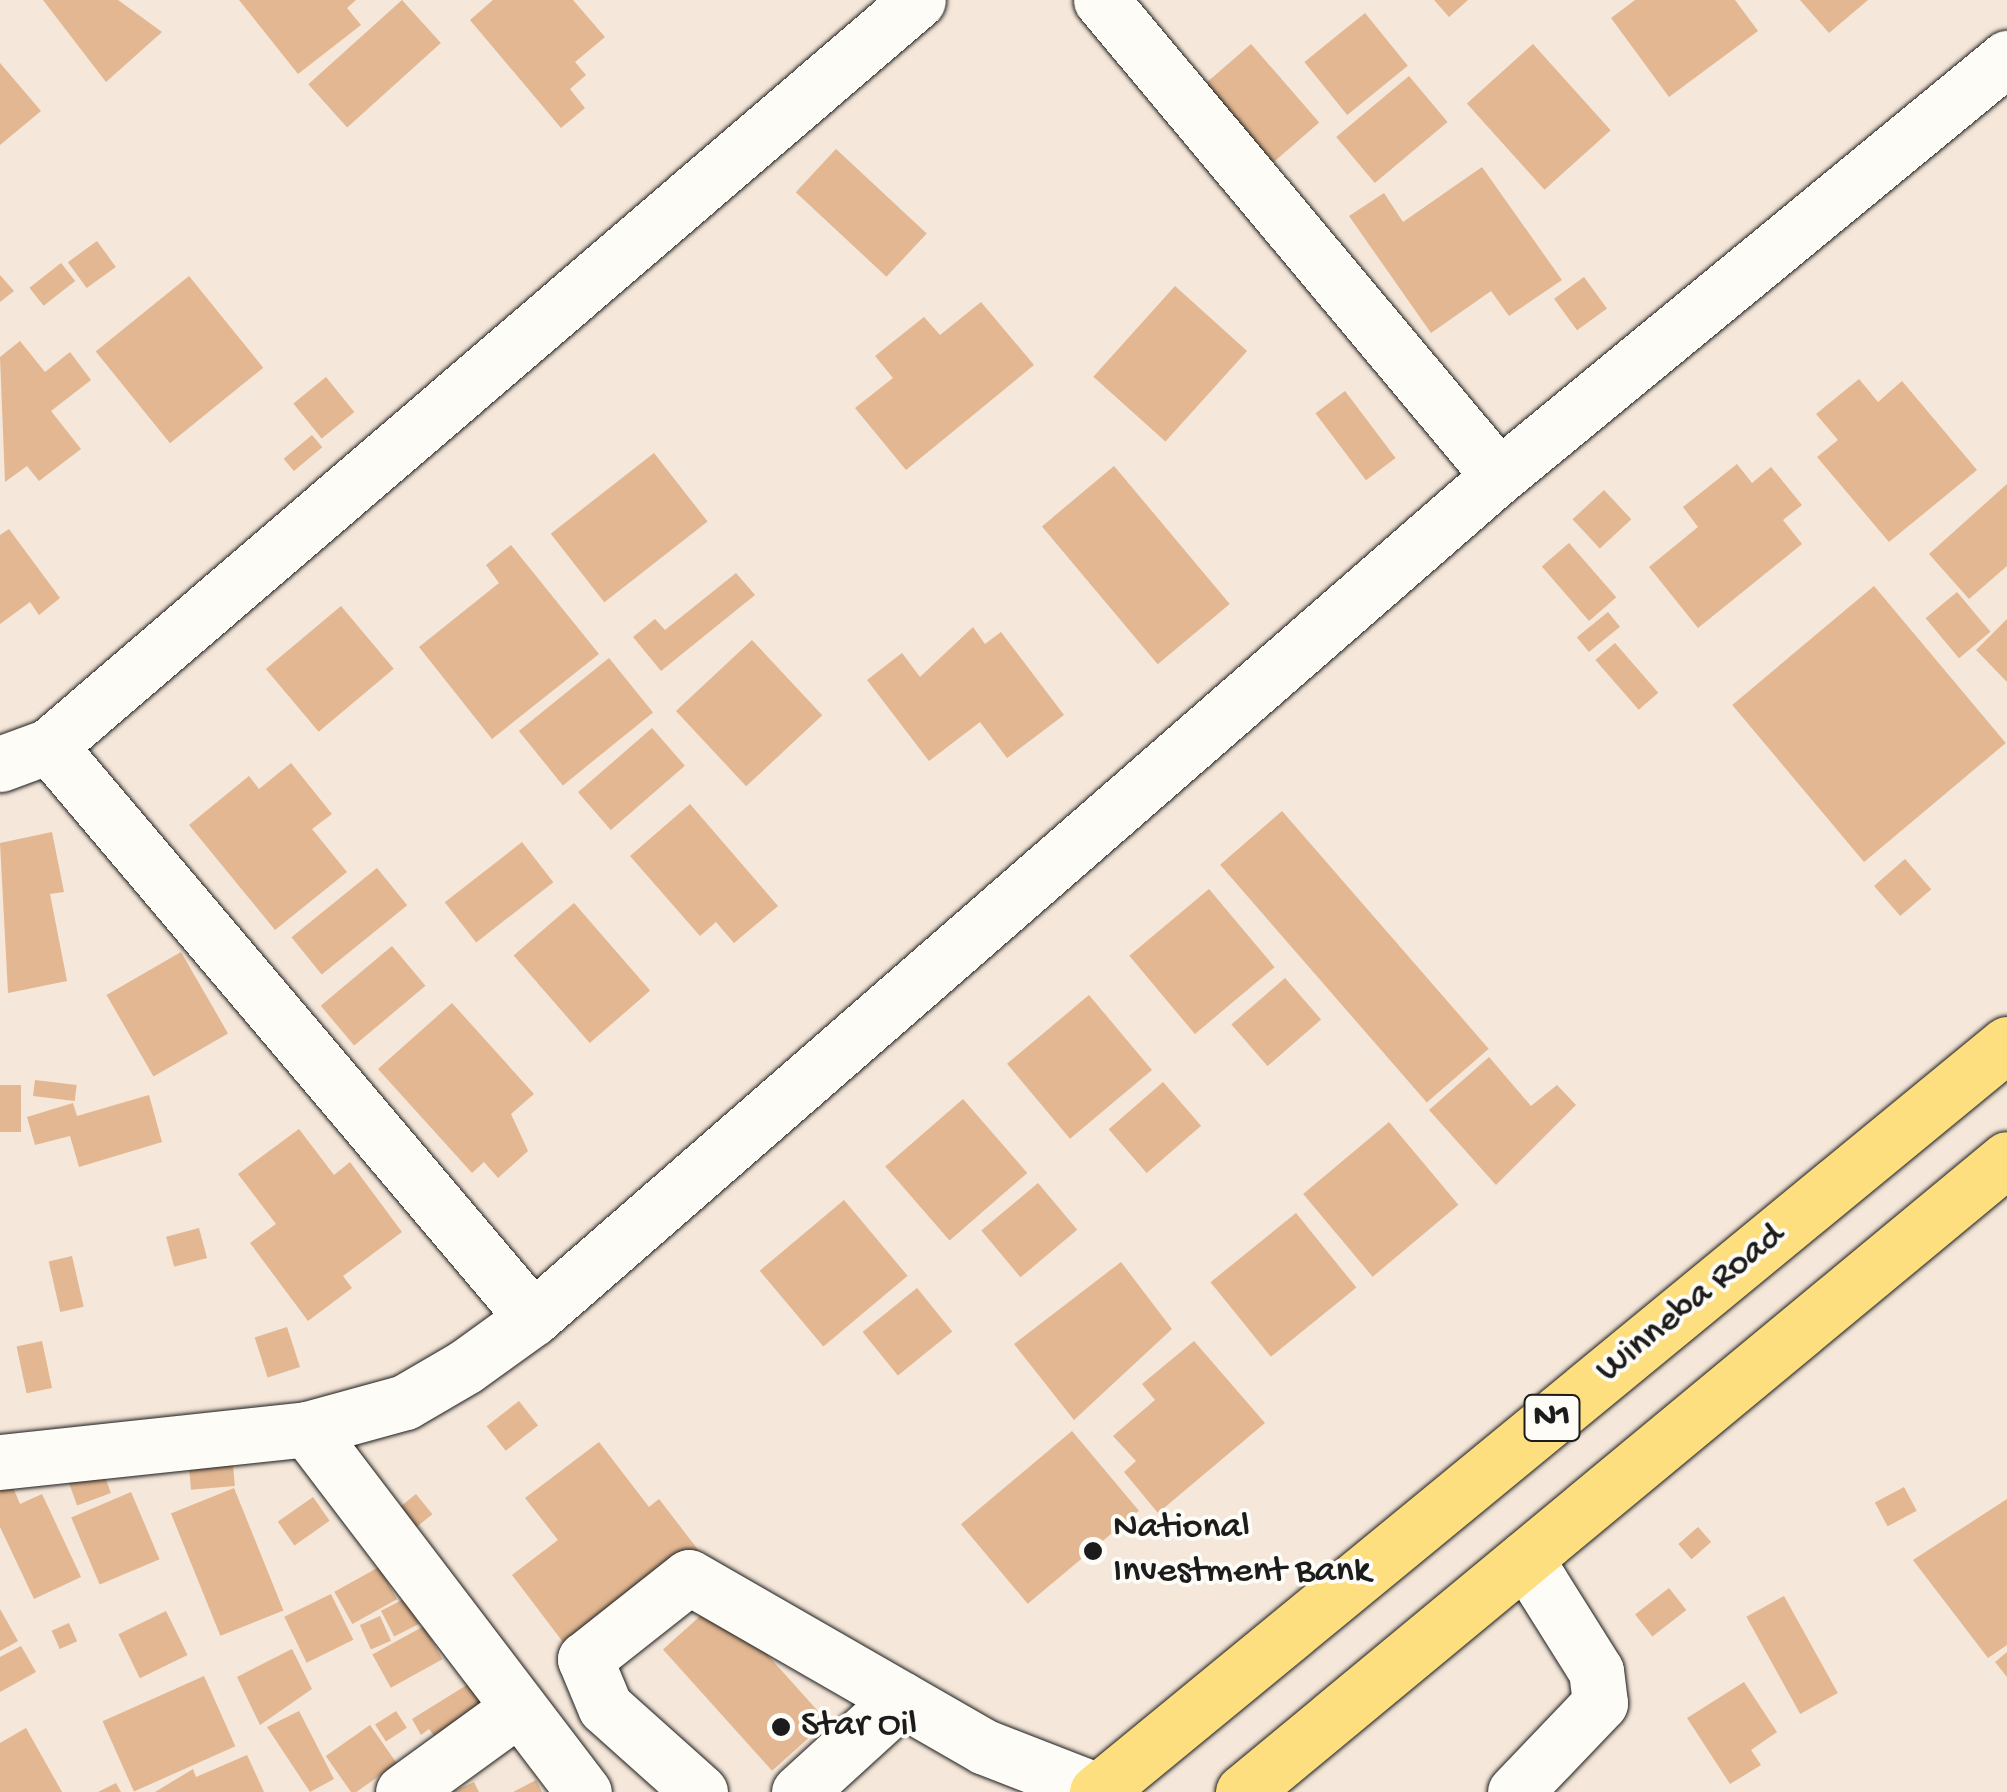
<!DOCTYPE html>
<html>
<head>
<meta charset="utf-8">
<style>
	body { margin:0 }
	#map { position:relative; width:2007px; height:1792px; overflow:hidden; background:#f5e7d9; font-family:"Gochi Hand",sans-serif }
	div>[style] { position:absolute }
	.building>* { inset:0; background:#e2b792; transform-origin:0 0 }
	.roads { filter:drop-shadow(0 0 2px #1c1c1c) drop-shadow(0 0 2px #1c1c1c) }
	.minor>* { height:55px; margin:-27.5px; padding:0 27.5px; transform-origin:27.5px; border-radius:27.5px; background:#fdfcf7 }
	.highway>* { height:55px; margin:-27.5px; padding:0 27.5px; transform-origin:27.5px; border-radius:27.5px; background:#fedf80 }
	.dots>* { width:28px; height:28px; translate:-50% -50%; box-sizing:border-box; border:5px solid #fdfcf7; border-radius:50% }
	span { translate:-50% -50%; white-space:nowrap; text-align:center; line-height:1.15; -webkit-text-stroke:8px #fdfcf7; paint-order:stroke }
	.shield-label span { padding:2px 8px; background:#fdfcf7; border:2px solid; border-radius:8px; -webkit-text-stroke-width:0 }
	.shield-label { font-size:35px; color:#1c1c1c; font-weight:700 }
	.street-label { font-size:38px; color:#1c1c1c }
	.poi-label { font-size:38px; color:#1c1c1c }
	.left { translate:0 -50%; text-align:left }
</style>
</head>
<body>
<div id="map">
	<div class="building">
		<i style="clip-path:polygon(43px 0,118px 0,162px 32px,106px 82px)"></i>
		<i style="clip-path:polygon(239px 0,356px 0,347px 8px,361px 25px,298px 74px)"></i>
		<i style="left:402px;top:0;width:58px;height:126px;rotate:48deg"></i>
		<i style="clip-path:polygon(493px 0,573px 0,605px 37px,575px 62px,586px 75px,570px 89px,585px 108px,561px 128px,470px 20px)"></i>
		<i style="clip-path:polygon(1434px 0,1468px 0,1449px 17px)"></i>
		<i style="clip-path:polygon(1635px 0,1735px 0,1758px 31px,1669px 97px,1611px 18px)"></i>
		<i style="clip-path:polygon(1800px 0,1868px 0,1829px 33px)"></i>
		<i style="left:1365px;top:13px;width:68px;height:78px;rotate:51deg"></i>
		<i style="left:1251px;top:44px;width:104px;height:61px;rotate:49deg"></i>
		<i style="left:1533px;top:44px;width:116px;height:89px;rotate:48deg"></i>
		<i style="clip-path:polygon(0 63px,41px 111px,0 145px)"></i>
		<i style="left:1409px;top:76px;width:60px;height:95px;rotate:50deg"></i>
		<i style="left:836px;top:149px;width:124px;height:59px;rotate:43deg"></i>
		<i style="clip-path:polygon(1482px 167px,1562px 280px,1509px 316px,1491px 291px,1431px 333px,1349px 216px,1384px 193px,1403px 222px)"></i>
		<i style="left:97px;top:241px;width:32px;height:36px;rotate:54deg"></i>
		<i style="left:61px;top:263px;width:23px;height:40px;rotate:52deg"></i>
		<i style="clip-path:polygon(0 275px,14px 291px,0 302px)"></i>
		<i style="left:189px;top:276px;width:118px;height:120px;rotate:51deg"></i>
		<i style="left:1584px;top:277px;width:39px;height:37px;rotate:54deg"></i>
		<i style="left:1175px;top:286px;width:97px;height:122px;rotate:42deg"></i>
		<i style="clip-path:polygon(981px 302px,1034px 365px,906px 470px,855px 408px,893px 378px,875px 356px,924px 317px,940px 335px)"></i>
		<i style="clip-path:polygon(20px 341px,45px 372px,70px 352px,91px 380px,51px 411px,81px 449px,39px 481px,27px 466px,5px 482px,0 357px)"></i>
		<i style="left:326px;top:377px;width:45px;height:42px;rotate:51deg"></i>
		<i style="clip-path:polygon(1859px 379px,1878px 402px,1902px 381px,1977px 470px,1889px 542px,1817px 457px,1838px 440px,1816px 414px)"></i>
		<i style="left:1345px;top:391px;width:84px;height:37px;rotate:53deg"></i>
		<i style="left:312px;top:435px;width:16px;height:37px;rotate:50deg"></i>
		<i style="left:654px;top:453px;width:87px;height:131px;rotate:52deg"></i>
		<i style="clip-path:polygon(1737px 464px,1752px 483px,1771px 467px,1802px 505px,1783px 520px,1802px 544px,1698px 628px,1649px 567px,1698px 527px,1683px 507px)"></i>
		<i style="left:1114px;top:466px;width:180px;height:94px;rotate:50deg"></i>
		<i style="clip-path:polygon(2007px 484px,2007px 566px,1969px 599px,1929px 554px)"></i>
		<i style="left:1604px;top:490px;width:40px;height:43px;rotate:47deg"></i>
		<i style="clip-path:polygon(9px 529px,60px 598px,39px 615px,30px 602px,0 624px,0 535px)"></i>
		<i style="left:1569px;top:543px;width:72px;height:36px;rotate:49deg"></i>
		<i style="clip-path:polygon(511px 545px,599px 654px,492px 739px,419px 647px,499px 583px,486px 565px)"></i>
		<i style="clip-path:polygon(736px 573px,755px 595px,661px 671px,633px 637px,655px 619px,665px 630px)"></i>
		<i style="left:1874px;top:586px;width:205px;height:185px;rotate:50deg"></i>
		<i style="left:1957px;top:592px;width:52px;height:41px;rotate:50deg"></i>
		<i style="left:341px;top:606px;width:82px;height:98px;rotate:50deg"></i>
		<i style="left:1608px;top:612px;width:19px;height:40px;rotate:51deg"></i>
		<i style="clip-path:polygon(2007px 619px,2007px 682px,1976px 650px)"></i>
		<i style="clip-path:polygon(973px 627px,985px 644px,1001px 632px,1064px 715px,1007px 758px,980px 722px,929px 761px,867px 680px,902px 653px,920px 677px)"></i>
		<i style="left:752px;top:640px;width:103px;height:104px;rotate:47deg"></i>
		<i style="left:1615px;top:643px;width:66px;height:26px;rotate:49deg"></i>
		<i style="left:609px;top:658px;width:70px;height:116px;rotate:51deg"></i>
		<i style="left:652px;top:728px;width:50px;height:98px;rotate:49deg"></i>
		<i style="clip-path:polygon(291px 763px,332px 814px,312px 829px,347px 872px,275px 930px,189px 825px,249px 776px,259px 789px)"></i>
		<i style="clip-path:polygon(690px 804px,778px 906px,734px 943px,716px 922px,700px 936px,630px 856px)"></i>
		<i style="left:1282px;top:811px;width:315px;height:82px;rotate:49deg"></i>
		<i style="clip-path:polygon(52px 832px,64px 892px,50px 894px,67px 981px,8px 993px,0 843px)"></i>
		<i style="left:522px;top:842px;width:51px;height:98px;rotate:52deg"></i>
		<i style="left:1905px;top:859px;width:40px;height:41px;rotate:49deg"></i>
		<i style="left:377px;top:868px;width:48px;height:110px;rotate:51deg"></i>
		<i style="left:1209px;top:889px;width:102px;height:104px;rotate:50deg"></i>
		<i style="left:574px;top:903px;width:116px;height:80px;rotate:49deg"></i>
		<i style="left:392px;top:946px;width:52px;height:93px;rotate:50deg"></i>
		<i style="left:181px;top:952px;width:94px;height:86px;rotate:60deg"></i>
		<i style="left:1285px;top:978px;width:55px;height:71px;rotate:49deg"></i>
		<i style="left:1089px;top:995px;width:98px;height:107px;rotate:50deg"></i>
		<i style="clip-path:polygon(452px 1003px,534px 1094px,511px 1114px,528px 1151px,498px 1178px,484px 1162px,472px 1173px,378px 1069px)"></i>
		<i style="clip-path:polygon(1489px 1057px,1531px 1106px,1557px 1085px,1576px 1105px,1496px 1185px,1429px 1110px)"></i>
		<i style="left:35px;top:1080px;width:42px;height:16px;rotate:7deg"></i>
		<i style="left:1163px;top:1082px;width:58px;height:72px;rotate:49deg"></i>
		<i style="left:0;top:1085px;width:21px;height:47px"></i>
		<i style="clip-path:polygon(149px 1095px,162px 1142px,79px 1167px,70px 1136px,35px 1145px,27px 1117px,73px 1103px,77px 1116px)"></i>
		<i style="left:963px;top:1099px;width:98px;height:103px;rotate:49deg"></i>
		<i style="left:1389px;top:1122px;width:108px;height:112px;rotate:50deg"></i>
		<i style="clip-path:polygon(299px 1129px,334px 1175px,350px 1162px,402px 1232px,343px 1276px,352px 1288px,308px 1321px,250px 1243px,276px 1224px,238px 1174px)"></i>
		<i style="left:1038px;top:1183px;width:61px;height:74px;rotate:50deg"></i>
		<i style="left:844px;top:1200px;width:99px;height:110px;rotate:50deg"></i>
		<i style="left:1296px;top:1213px;width:96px;height:110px;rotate:51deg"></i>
		<i style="left:199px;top:1228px;width:31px;height:34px;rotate:75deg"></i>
		<i style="left:72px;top:1256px;width:52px;height:24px;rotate:77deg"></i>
		<i style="clip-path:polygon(1121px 1262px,1172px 1329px,1074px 1420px,1014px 1344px)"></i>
		<i style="left:917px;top:1288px;width:56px;height:70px;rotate:51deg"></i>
		<i style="left:287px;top:1327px;width:42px;height:34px;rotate:72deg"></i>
		<i style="left:42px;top:1341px;width:48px;height:26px;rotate:78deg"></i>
		<i style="clip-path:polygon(1194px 1341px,1265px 1423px,1158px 1513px,1124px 1472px,1136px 1461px,1113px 1436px,1155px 1400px,1142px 1384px)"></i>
		<i style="left:519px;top:1401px;width:31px;height:41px;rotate:52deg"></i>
		<i style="left:1072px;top:1431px;width:104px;height:145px;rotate:50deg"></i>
		<i style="clip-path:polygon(599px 1442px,649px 1507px,659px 1499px,699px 1551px,569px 1650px,512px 1575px,558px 1540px,525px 1498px)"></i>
		<i style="left:100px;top:1463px;width:32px;height:36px;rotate:70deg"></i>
		<i style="left:233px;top:1465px;width:21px;height:44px;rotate:85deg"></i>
		<i style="clip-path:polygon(12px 1485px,20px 1504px,42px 1494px,81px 1577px,34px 1599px,0 1527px,0 1491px)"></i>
		<i style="left:1904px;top:1487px;width:27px;height:33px;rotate:62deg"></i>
		<i style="left:234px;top:1488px;width:132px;height:68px;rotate:68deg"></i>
		<i style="left:131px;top:1492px;width:73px;height:65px;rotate:67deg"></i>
		<i style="left:416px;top:1494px;width:26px;height:32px;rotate:51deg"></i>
		<i style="left:313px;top:1497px;width:29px;height:43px;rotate:55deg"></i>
		<i style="clip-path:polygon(2007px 1499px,2007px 1645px,1988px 1658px,1913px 1560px)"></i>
		<i style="left:1698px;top:1527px;width:20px;height:26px;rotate:49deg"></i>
		<i style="left:379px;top:1567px;width:37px;height:51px;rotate:61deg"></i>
		<i style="left:1669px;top:1588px;width:28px;height:43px;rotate:52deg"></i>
		<i style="left:331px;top:1594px;width:51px;height:52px;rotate:64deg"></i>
		<i style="left:1784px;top:1596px;width:111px;height:43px;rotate:61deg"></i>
		<i style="left:406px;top:1598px;width:29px;height:28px;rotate:63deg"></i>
		<i style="left:718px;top:1600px;width:163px;height:74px;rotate:48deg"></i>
		<i style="clip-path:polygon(0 1609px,18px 1641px,0 1651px)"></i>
		<i style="left:166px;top:1611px;width:49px;height:53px;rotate:64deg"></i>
		<i style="left:380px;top:1616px;width:27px;height:22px;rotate:66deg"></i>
		<i style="left:69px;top:1623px;width:20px;height:19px;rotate:66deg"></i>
		<i style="left:424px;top:1626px;width:38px;height:59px;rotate:61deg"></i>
		<i style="clip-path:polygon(21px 1646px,36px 1672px,0 1692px,0 1657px)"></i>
		<i style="clip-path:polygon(292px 1649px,312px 1689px,260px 1725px,237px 1677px)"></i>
		<i style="clip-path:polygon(2007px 1652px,2007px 1677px,1995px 1662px)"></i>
		<i style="left:204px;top:1676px;width:77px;height:111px;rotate:66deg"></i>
		<i style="clip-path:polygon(1744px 1682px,1777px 1732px,1751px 1750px,1761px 1765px,1730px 1784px,1687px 1718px)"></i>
		<i style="clip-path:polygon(470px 1683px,484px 1705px,435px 1737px,429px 1729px,421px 1735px,412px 1719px)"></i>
		<i style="clip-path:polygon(299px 1711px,334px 1779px,310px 1792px,267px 1727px)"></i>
		<i style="left:396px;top:1711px;width:20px;height:25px;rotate:57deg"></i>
		<i style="left:370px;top:1725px;width:47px;height:54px;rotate:55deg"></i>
		<i style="clip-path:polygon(26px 1728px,62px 1792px,0 1792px,0 1743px)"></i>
		<i style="clip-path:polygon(247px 1755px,264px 1792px,155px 1792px,193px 1769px,196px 1777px)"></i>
		<i style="clip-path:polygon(536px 1780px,542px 1792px,513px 1792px)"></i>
		<i style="clip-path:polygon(474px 1782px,479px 1792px,452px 1792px)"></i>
		<i style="clip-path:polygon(116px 1783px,121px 1792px,98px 1792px)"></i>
	</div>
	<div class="roads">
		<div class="minor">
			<i style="left:1101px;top:0;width:620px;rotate:50.1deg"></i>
			<i style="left:49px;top:746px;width:749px;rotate:49.76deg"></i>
			<i style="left:0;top:764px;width:52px;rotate:-20.2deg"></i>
			<i style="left:49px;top:746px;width:1145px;rotate:-40.64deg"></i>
			<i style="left:307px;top:1429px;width:457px;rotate:52.7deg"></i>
			<i style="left:0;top:1462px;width:309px;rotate:-6.1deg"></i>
			<i style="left:307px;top:1429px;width:102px;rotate:-15.4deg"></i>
			<i style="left:405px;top:1402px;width:69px;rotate:-30.3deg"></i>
			<i style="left:465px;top:1367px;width:84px;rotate:-35.8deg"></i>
			<i style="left:533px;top:1318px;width:1281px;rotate:-41.08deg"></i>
			<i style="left:1499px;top:476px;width:658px;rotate:-39.45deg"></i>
			<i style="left:403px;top:1792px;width:140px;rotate:-36deg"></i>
			<i style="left:700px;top:1792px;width:127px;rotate:-138.2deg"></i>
			<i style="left:605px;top:1707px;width:52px;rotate:-112.6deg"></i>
			<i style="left:585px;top:1659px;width:132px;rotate:-38.3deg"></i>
			<i style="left:689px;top:1577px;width:341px;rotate:29.9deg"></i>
			<i style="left:985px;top:1747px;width:121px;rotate:21.3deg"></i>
			<i style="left:799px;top:1792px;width:138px;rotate:-42.4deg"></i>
			<i style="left:1515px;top:1792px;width:123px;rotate:-46.3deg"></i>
			<i style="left:1600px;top:1703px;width:32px;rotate:-97deg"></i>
			<i style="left:1596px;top:1671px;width:133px;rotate:-122.1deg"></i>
		</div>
		<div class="highway">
			<i style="left:1097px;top:1792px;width:1178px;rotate:-39.42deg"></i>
			<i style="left:1243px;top:1792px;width:992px;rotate:-39.64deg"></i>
		</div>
	</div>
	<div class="dots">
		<i style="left:1093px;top:1551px;background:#1c1c1c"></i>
		<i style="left:781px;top:1727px;background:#1c1c1c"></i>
	</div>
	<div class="shield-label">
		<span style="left:1552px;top:1418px">N1</span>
	</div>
	<div class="street-label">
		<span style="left:1691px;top:1304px;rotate:-39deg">Winneba Road</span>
	</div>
	<div class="poi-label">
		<span class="left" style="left:1113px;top:1551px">National<br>Investment Bank</span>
		<span class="left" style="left:801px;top:1727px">Star Oil</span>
	</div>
</div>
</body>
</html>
